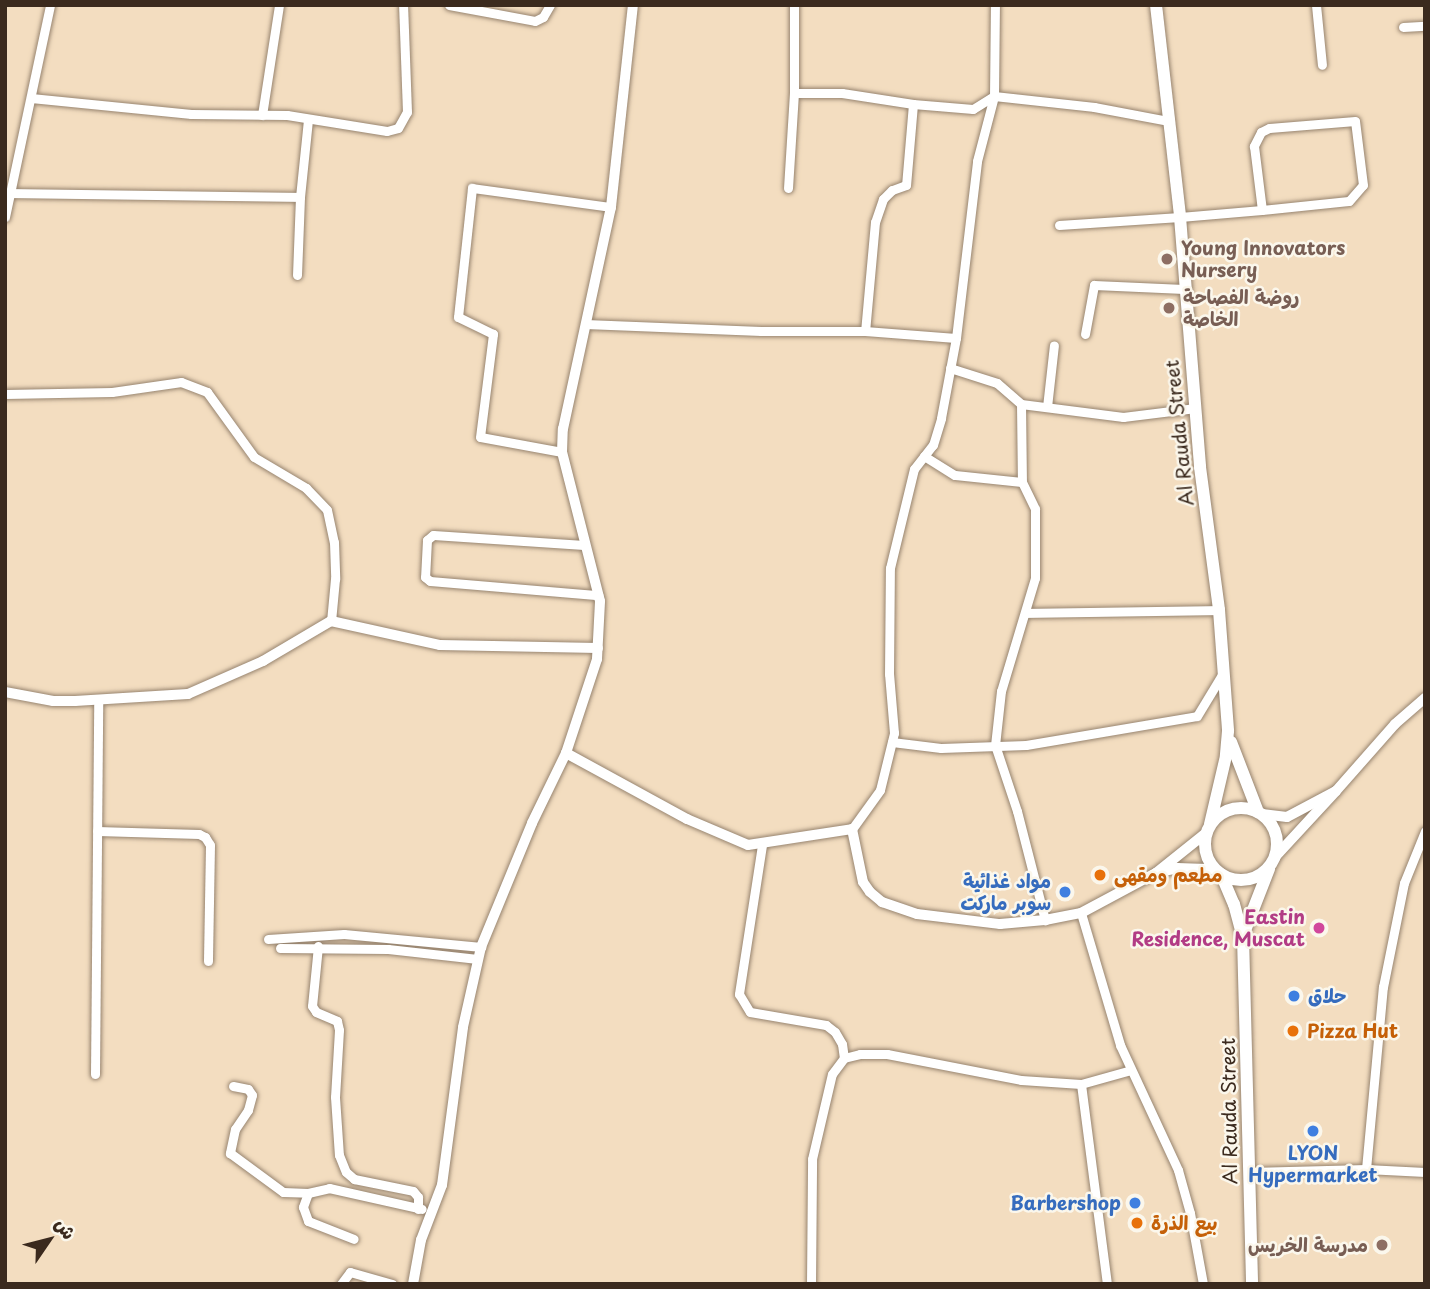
<!DOCTYPE html>
<html>
<head>
<meta charset="utf-8">
<style>
	body { margin:0 }
	#map { position:relative; width:1430px; height:1289px; overflow:hidden; background:#f3ddc0; font-family:"Playpen Sans","Playpen Sans Arabic",sans-serif }
	div>[style] { position:absolute }
	.roads { filter:drop-shadow(0 0 2px #97846f) drop-shadow(0 0 2px #97846f) }
	.minor>* { height:9px; margin:-4.5px; padding:0 4.5px; transform-origin:4.5px; border-radius:4.5px; background:#fff }
	.tertiary>* { height:10px; margin:-5px; padding:0 5px; transform-origin:5px; border-radius:5px; background:#fff }
	.secondary>* { height:12px; margin:-6px; padding:0 6px; transform-origin:6px; border-radius:6px; background:#fff }
	.secondary>.ring { margin:-6px; padding:0; box-sizing:content-box; background:none; border:12px solid #fff; border-radius:50% }
	.dots>* { width:19px; height:19px; translate:-50% -50%; box-sizing:border-box; border:4px solid #fbf7ec; border-radius:50% }
	span { translate:-50% -50%; white-space:nowrap; text-align:center; line-height:1.15; -webkit-text-stroke:5px #fbf7ec; paint-order:stroke }
	.education-label { font-size:19px; color:#785e54; font-weight:700 }
	.left { translate:0 -50%; text-align:left }
	.right { translate:-100% -50%; text-align:right }
	.street-label { font-size:19px; color:#3b2a1e }
	.food-label { font-size:19px; color:#c56008; font-weight:700 }
	.shop-label { font-size:19px; color:#366cbe; font-weight:700 }
	.hotel-label { font-size:19px; color:#b23c85; font-weight:700 }
	.frame { position:absolute; inset:0; border:7px solid #3b2a1e; pointer-events:none }
	.north { position:absolute; left:14px; top:1205px; width:70px; height:70px; -webkit-text-stroke:5px #fbf7ec; paint-order:stroke; rotate:55deg; font-size:19px; font-weight:700; line-height:28px; text-align:center; color:#3b2a1e }
	.north::after { content:''; display:block; margin:auto; width:24px; height:32px; background:#3b2a1e; clip-path:polygon(50% 0,100% 100%,50% 72%,0 100%) }
</style>
</head>
<body>
<div id="map">
	<div class="roads">
		<div class="minor">
			<i style="left:449px;top:5px;width:87px;rotate:10.5deg"></i>
			<i style="left:535px;top:21px;width:9px;rotate:-27deg"></i>
			<i style="left:543px;top:17px;width:14px;rotate:-60deg"></i>
			<i style="left:794px;top:5px;width:88px;rotate:90deg"></i>
			<i style="left:1316px;top:5px;width:60px;rotate:84.3deg"></i>
			<i style="left:1403px;top:27px;width:22px;rotate:-3deg"></i>
			<i style="left:31px;top:98px;width:161px;rotate:5.7deg"></i>
			<i style="left:191px;top:114px;width:96px;rotate:0.6deg"></i>
			<i style="left:287px;top:115px;width:101px;rotate:9.1deg"></i>
			<i style="left:387px;top:131px;width:11px;rotate:-15deg"></i>
			<i style="left:398px;top:128px;width:18px;rotate:-61deg"></i>
			<i style="left:407px;top:112px;width:107px;rotate:-92.1deg"></i>
			<i style="left:913px;top:104px;width:81px;rotate:94.9deg"></i>
			<i style="left:906px;top:185px;width:15px;rotate:160deg"></i>
			<i style="left:892px;top:190px;width:13px;rotate:135deg"></i>
			<i style="left:883px;top:199px;width:24px;rotate:109deg"></i>
			<i style="left:875px;top:222px;width:109px;rotate:95.2deg"></i>
			<i style="left:865px;top:331px;width:91px;rotate:4.4deg"></i>
			<i style="left:262px;top:115px;width:111px;rotate:-81.2deg"></i>
			<i style="left:788px;top:188px;width:95px;rotate:-86.4deg"></i>
			<i style="left:794px;top:93px;width:48px"></i>
			<i style="left:842px;top:93px;width:72px;rotate:8.8deg"></i>
			<i style="left:913px;top:104px;width:60px;rotate:4.8deg"></i>
			<i style="left:973px;top:109px;width:25px;rotate:-32deg"></i>
			<i style="left:994px;top:96px;width:101px;rotate:6.3deg"></i>
			<i style="left:1094px;top:107px;width:75px;rotate:10.7deg"></i>
			<i style="left:11px;top:193px;width:289px;rotate:0.8deg"></i>
			<i style="left:5px;top:217px;width:217px;rotate:-78deg"></i>
			<i style="left:1059px;top:225px;width:121px;rotate:-3.8deg"></i>
			<i style="left:1180px;top:217px;width:82px;rotate:-4.9deg"></i>
			<i style="left:1262px;top:210px;width:87px;rotate:-5.9deg"></i>
			<i style="left:1349px;top:201px;width:21px;rotate:-49deg"></i>
			<i style="left:1363px;top:185px;width:64px;rotate:-97.1deg"></i>
			<i style="left:1355px;top:121px;width:86px;rotate:175.3deg"></i>
			<i style="left:1269px;top:128px;width:9px;rotate:153deg"></i>
			<i style="left:1261px;top:132px;width:16px;rotate:117deg"></i>
			<i style="left:1254px;top:146px;width:64px;rotate:82.9deg"></i>
			<i style="left:297px;top:275px;width:78px;rotate:-87.8deg"></i>
			<i style="left:300px;top:197px;width:78px;rotate:-84.1deg"></i>
			<i style="left:585px;top:324px;width:176px;rotate:2.3deg"></i>
			<i style="left:761px;top:331px;width:104px"></i>
			<i style="left:1085px;top:334px;width:50px;rotate:-79.6deg"></i>
			<i style="left:1094px;top:285px;width:90px;rotate:2.5deg"></i>
			<i style="left:950px;top:368px;width:49px;rotate:17.7deg"></i>
			<i style="left:997px;top:383px;width:32px;rotate:41deg"></i>
			<i style="left:1021px;top:404px;width:78px;rotate:89.3deg"></i>
			<i style="left:1022px;top:482px;width:30px;rotate:64deg"></i>
			<i style="left:1035px;top:509px;width:69px;rotate:90deg"></i>
			<i style="left:1035px;top:578px;width:118px;rotate:106.7deg"></i>
			<i style="left:1001px;top:691px;width:54px;rotate:96.3deg"></i>
			<i style="left:995px;top:745px;width:70px;rotate:71.6deg"></i>
			<i style="left:1017px;top:811px;width:113px;rotate:75.6deg"></i>
			<i style="left:5px;top:394px;width:107px;rotate:-1.1deg"></i>
			<i style="left:112px;top:392px;width:70px;rotate:-8.2deg"></i>
			<i style="left:181px;top:382px;width:28px;rotate:21deg"></i>
			<i style="left:207px;top:392px;width:80px;rotate:54.1deg"></i>
			<i style="left:254px;top:457px;width:61px;rotate:30.8deg"></i>
			<i style="left:306px;top:488px;width:30px;rotate:46deg"></i>
			<i style="left:327px;top:510px;width:33px;rotate:78deg"></i>
			<i style="left:334px;top:542px;width:37px;rotate:88deg"></i>
			<i style="left:335px;top:579px;width:42px;rotate:95.4deg"></i>
			<i style="left:1021px;top:404px;width:103px;rotate:7.3deg"></i>
			<i style="left:1123px;top:417px;width:73px;rotate:-7.1deg"></i>
			<i style="left:1047px;top:407px;width:62px;rotate:-83.6deg"></i>
			<i style="left:562px;top:452px;width:83px;rotate:-169.6deg"></i>
			<i style="left:480px;top:437px;width:104px;rotate:-82.8deg"></i>
			<i style="left:493px;top:334px;width:39px;rotate:-154deg"></i>
			<i style="left:458px;top:317px;width:130px;rotate:-83.8deg"></i>
			<i style="left:472px;top:188px;width:140px;rotate:7.8deg"></i>
			<i style="left:924px;top:456px;width:36px;rotate:32deg"></i>
			<i style="left:955px;top:475px;width:67px;rotate:6deg"></i>
			<i style="left:584px;top:545px;width:151px;rotate:-176.2deg"></i>
			<i style="left:433px;top:535px;width:8px;rotate:140deg"></i>
			<i style="left:427px;top:540px;width:37px;rotate:93deg"></i>
			<i style="left:425px;top:577px;width:6px;rotate:39deg"></i>
			<i style="left:430px;top:581px;width:169px;rotate:4.8deg"></i>
			<i style="left:1026px;top:613px;width:193px;rotate:-0.9deg"></i>
			<i style="left:892px;top:742px;width:49px;rotate:7deg"></i>
			<i style="left:941px;top:748px;width:85px;rotate:-2deg"></i>
			<i style="left:1026px;top:745px;width:173px;rotate:-9.6deg"></i>
			<i style="left:1197px;top:716px;width:50px;rotate:-58.8deg"></i>
			<i style="left:852px;top:829px;width:48px;rotate:-54.3deg"></i>
			<i style="left:880px;top:790px;width:59px;rotate:-76.2deg"></i>
			<i style="left:894px;top:733px;width:59px;rotate:-94.8deg"></i>
			<i style="left:889px;top:674px;width:106px;rotate:-89.5deg"></i>
			<i style="left:890px;top:568px;width:102px;rotate:-76.4deg"></i>
			<i style="left:914px;top:469px;width:31px;rotate:-52deg"></i>
			<i style="left:933px;top:445px;width:28px;rotate:-73deg"></i>
			<i style="left:941px;top:418px;width:81px;rotate:-79.4deg"></i>
			<i style="left:956px;top:338px;width:178px;rotate:-83.2deg"></i>
			<i style="left:977px;top:161px;width:67px;rotate:-75.3deg"></i>
			<i style="left:994px;top:96px;width:91px;rotate:-89.4deg"></i>
			<i style="left:97px;top:831px;width:102px;rotate:1.7deg"></i>
			<i style="left:199px;top:834px;width:7px;rotate:27deg"></i>
			<i style="left:205px;top:837px;width:9px;rotate:58deg"></i>
			<i style="left:210px;top:845px;width:116px;rotate:91deg"></i>
			<i style="left:762px;top:845px;width:151px;rotate:98.8deg"></i>
			<i style="left:739px;top:994px;width:21px;rotate:59deg"></i>
			<i style="left:750px;top:1012px;width:77px;rotate:9.7deg"></i>
			<i style="left:826px;top:1025px;width:11px;rotate:38deg"></i>
			<i style="left:835px;top:1032px;width:14px;rotate:60deg"></i>
			<i style="left:842px;top:1044px;width:14px;rotate:82deg"></i>
			<i style="left:1081px;top:913px;width:138px;rotate:73.5deg"></i>
			<i style="left:1120px;top:1045px;width:138px;rotate:65.1deg"></i>
			<i style="left:1178px;top:1170px;width:45px;rotate:74.4deg"></i>
			<i style="left:1190px;top:1213px;width:72px;rotate:79.6deg"></i>
			<i style="left:268px;top:939px;width:76px;rotate:-3.8deg"></i>
			<i style="left:344px;top:934px;width:138px;rotate:5.4deg"></i>
			<i style="left:318px;top:946px;width:60px;rotate:95.7deg"></i>
			<i style="left:312px;top:1006px;width:7px;rotate:56deg"></i>
			<i style="left:316px;top:1012px;width:23px;rotate:23deg"></i>
			<i style="left:337px;top:1021px;width:9px;rotate:77deg"></i>
			<i style="left:339px;top:1030px;width:67px;rotate:93.4deg"></i>
			<i style="left:335px;top:1097px;width:58px;rotate:86.1deg"></i>
			<i style="left:339px;top:1155px;width:18px;rotate:68deg"></i>
			<i style="left:346px;top:1172px;width:11px;rotate:41deg"></i>
			<i style="left:354px;top:1179px;width:60px;rotate:11.5deg"></i>
			<i style="left:413px;top:1191px;width:8px;rotate:50deg"></i>
			<i style="left:418px;top:1197px;width:12px;rotate:90deg"></i>
			<i style="left:280px;top:948px;width:108px;rotate:0.5deg"></i>
			<i style="left:388px;top:949px;width:90px;rotate:6.4deg"></i>
			<i style="left:95px;top:1074px;width:374px;rotate:-89.5deg"></i>
			<i style="left:1081px;top:1084px;width:202px;rotate:82.6deg"></i>
			<i style="left:233px;top:1086px;width:15px;rotate:11deg"></i>
			<i style="left:248px;top:1089px;width:7px;rotate:56deg"></i>
			<i style="left:252px;top:1095px;width:16px;rotate:105deg"></i>
			<i style="left:248px;top:1110px;width:23px;rotate:124deg"></i>
			<i style="left:235px;top:1129px;width:25px;rotate:102deg"></i>
			<i style="left:230px;top:1153px;width:66px;rotate:36.3deg"></i>
			<i style="left:283px;top:1192px;width:25px;rotate:2deg"></i>
			<i style="left:308px;top:1193px;width:22px;rotate:-13deg"></i>
			<i style="left:329px;top:1188px;width:95px;rotate:12.7deg"></i>
			<i style="left:1366px;top:1169px;width:183px;rotate:-84.7deg"></i>
			<i style="left:1383px;top:987px;width:106px;rotate:-78.6deg"></i>
			<i style="left:1404px;top:883px;width:56px;rotate:-68deg"></i>
			<i style="left:1250px;top:1172px;width:116px;rotate:-1.5deg"></i>
			<i style="left:1366px;top:1169px;width:59px;rotate:2.9deg"></i>
			<i style="left:308px;top:1193px;width:15px;rotate:110deg"></i>
			<i style="left:303px;top:1207px;width:15px;rotate:70deg"></i>
			<i style="left:308px;top:1221px;width:49px;rotate:21.4deg"></i>
			<i style="left:341px;top:1284px;width:15px;rotate:-53deg"></i>
			<i style="left:350px;top:1272px;width:44px;rotate:15.9deg"></i>
			<i style="left:811px;top:1284px;width:125px;rotate:-89.5deg"></i>
			<i style="left:812px;top:1159px;width:87px;rotate:-76.8deg"></i>
			<i style="left:832px;top:1074px;width:20px;rotate:-53deg"></i>
			<i style="left:844px;top:1058px;width:16px;rotate:-14deg"></i>
			<i style="left:860px;top:1054px;width:27px"></i>
			<i style="left:887px;top:1054px;width:136px;rotate:11deg"></i>
			<i style="left:1021px;top:1080px;width:60px;rotate:3.8deg"></i>
			<i style="left:1081px;top:1084px;width:52px;rotate:-15.6deg"></i>
		</div>
		<div class="tertiary">
			<i style="left:5px;top:692px;width:49px;rotate:10.6deg"></i>
			<i style="left:53px;top:701px;width:22px"></i>
			<i style="left:75px;top:701px;width:113px;rotate:-3.5deg"></i>
			<i style="left:188px;top:694px;width:82px;rotate:-23.7deg"></i>
			<i style="left:263px;top:661px;width:79px;rotate:-30.5deg"></i>
			<i style="left:331px;top:621px;width:112px;rotate:12.4deg"></i>
			<i style="left:440px;top:645px;width:158px;rotate:1.1deg"></i>
			<i style="left:566px;top:753px;width:138px;rotate:28.6deg"></i>
			<i style="left:687px;top:819px;width:66px;rotate:23.1deg"></i>
			<i style="left:748px;top:845px;width:105px;rotate:-8.7deg"></i>
			<i style="left:852px;top:829px;width:54px;rotate:78.3deg"></i>
			<i style="left:863px;top:882px;width:12px;rotate:55deg"></i>
			<i style="left:870px;top:892px;width:16px;rotate:40deg"></i>
			<i style="left:882px;top:902px;width:37px;rotate:19deg"></i>
			<i style="left:917px;top:914px;width:84px;rotate:6.9deg"></i>
			<i style="left:1000px;top:924px;width:45px;rotate:-5.1deg"></i>
			<i style="left:1045px;top:920px;width:37px;rotate:-11deg"></i>
			<i style="left:1081px;top:913px;width:85px;rotate:-28.1deg"></i>
			<i style="left:1336px;top:791px;width:89px;rotate:-48.6deg"></i>
			<i style="left:1395px;top:724px;width:40px;rotate:-41deg"></i>
			<i style="left:1262px;top:814px;width:25px;rotate:7deg"></i>
			<i style="left:1287px;top:817px;width:55px;rotate:-28deg"></i>
			<i style="left:1336px;top:791px;width:90px;rotate:132.7deg"></i>
			<i style="left:1206px;top:833px;width:64px;rotate:141.3deg"></i>
			<i style="left:1156px;top:873px;width:22px;rotate:-13deg"></i>
			<i style="left:1177px;top:868px;width:38px;rotate:2deg"></i>
			<i style="left:413px;top:1284px;width:45px;rotate:-79.7deg"></i>
			<i style="left:421px;top:1240px;width:59px;rotate:-69.1deg"></i>
			<i style="left:442px;top:1185px;width:159px;rotate:-82.4deg"></i>
			<i style="left:463px;top:1027px;width:82px;rotate:-77.3deg"></i>
			<i style="left:481px;top:947px;width:134px;rotate:-67.6deg"></i>
			<i style="left:532px;top:823px;width:78px;rotate:-64.1deg"></i>
			<i style="left:566px;top:753px;width:99px;rotate:-71.7deg"></i>
			<i style="left:597px;top:659px;width:58px;rotate:-87deg"></i>
			<i style="left:600px;top:601px;width:154px;rotate:-104.3deg"></i>
			<i style="left:562px;top:452px;width:23px;rotate:-88deg"></i>
			<i style="left:563px;top:429px;width:227px;rotate:-77.8deg"></i>
			<i style="left:611px;top:207px;width:203px;rotate:-83.8deg"></i>
		</div>
		<div class="secondary">
			<i style="left:1156px;top:5px;width:213px;rotate:83.5deg"></i>
			<i style="left:1180px;top:217px;width:251px;rotate:85.4deg"></i>
			<i style="left:1200px;top:467px;width:144px;rotate:82.4deg"></i>
			<i style="left:1219px;top:610px;width:121px;rotate:85.7deg"></i>
			<i style="left:1228px;top:731px;width:25px;rotate:95deg"></i>
			<i style="left:1226px;top:756px;width:70px;rotate:103.2deg"></i>
			<i style="left:1231px;top:742px;width:75px;rotate:68.9deg"></i>
			<i class="ring" style="left:1205px;top:808px;width:60px;height:60px"></i>
			<i style="left:1221px;top:874px;width:33px;rotate:67deg"></i>
			<i style="left:1234px;top:904px;width:34px;rotate:75deg"></i>
			<i style="left:1243px;top:937px;width:347px;rotate:88.5deg"></i>
			<i style="left:1244px;top:933px;width:69px;rotate:-68.7deg"></i>
		</div>
	</div>
	<div class="dots">
		<i style="left:1167px;top:259px;background:#8d6e63"></i>
		<i style="left:1169px;top:308px;background:#8d6e63"></i>
		<i style="left:1100px;top:875px;background:#e8710a"></i>
		<i style="left:1065px;top:892px;background:#3f7fe0"></i>
		<i style="left:1319px;top:928px;background:#d1479c"></i>
		<i style="left:1294px;top:996px;background:#3f7fe0"></i>
		<i style="left:1293px;top:1031px;background:#e8710a"></i>
		<i style="left:1313px;top:1131px;background:#3f7fe0"></i>
		<i style="left:1135px;top:1203px;background:#3f7fe0"></i>
		<i style="left:1137px;top:1223px;background:#e8710a"></i>
		<i style="left:1382px;top:1245px;background:#8d6e63"></i>
	</div>
	<div class="education-label">
		<span class="left" style="left:1181px;top:259px">Young Innovators<br>Nursery</span>
		<span class="left" style="left:1183px;top:308px">روضة الفصاحة<br>الخاصة</span>
		<span class="right" style="left:1368px;top:1245px">مدرسة الخريس</span>
	</div>
	<div class="street-label">
		<span style="left:1179px;top:433px;rotate:-96deg">Al Rauda Street</span>
		<span style="left:1229px;top:1111px;rotate:-91deg">Al Rauda Street</span>
	</div>
	<div class="food-label">
		<span class="left" style="left:1114px;top:875px">مطعم ومقهى</span>
		<span class="left" style="left:1307px;top:1031px">Pizza Hut</span>
		<span class="left" style="left:1151px;top:1223px">بيع الذرة</span>
	</div>
	<div class="shop-label">
		<span class="right" style="left:1051px;top:892px">مواد غذائية<br>سوبر ماركت</span>
		<span class="left" style="left:1308px;top:996px">حلاق</span>
		<span style="left:1313px;top:1164px">LYON<br>Hypermarket</span>
		<span class="right" style="left:1121px;top:1203px">Barbershop</span>
	</div>
	<div class="hotel-label">
		<span class="right" style="left:1305px;top:928px">Eastin<br>Residence, Muscat</span>
	</div>
	<div class="frame"></div>
	<div class="north">ش</div>
</div>
</body>
</html>
